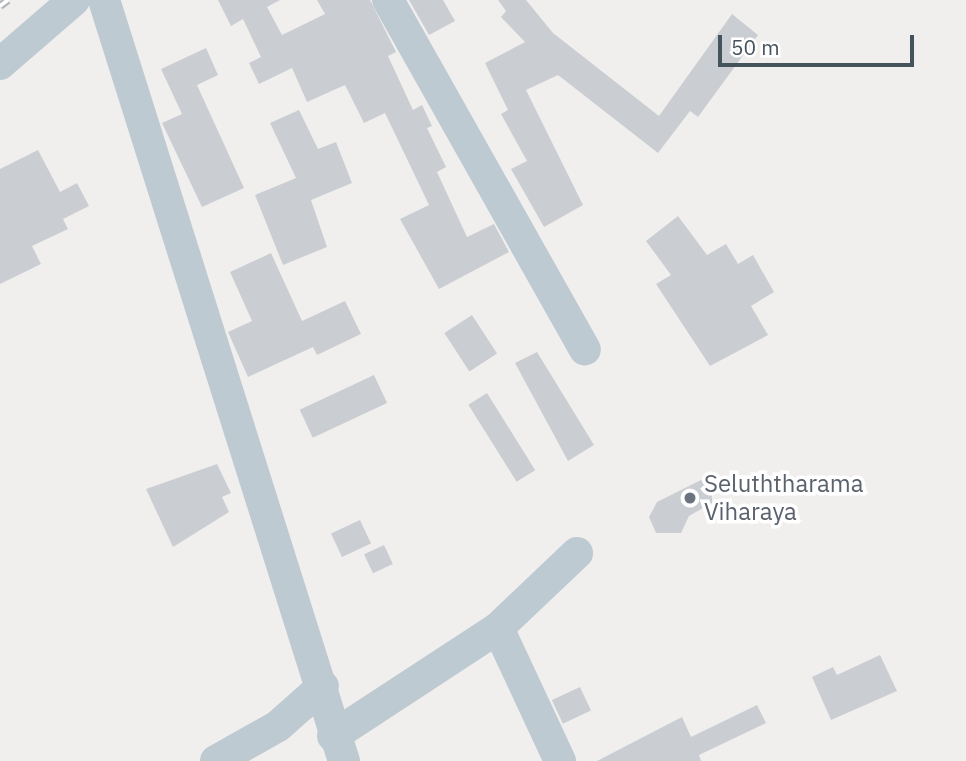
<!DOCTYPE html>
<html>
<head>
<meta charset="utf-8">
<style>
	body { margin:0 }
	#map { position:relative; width:966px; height:761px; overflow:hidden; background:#f1eeee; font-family:"IBM Plex Sans",sans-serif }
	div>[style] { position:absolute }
	.building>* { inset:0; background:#caced3; transform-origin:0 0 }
	.minor>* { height:32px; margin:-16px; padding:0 16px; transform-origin:16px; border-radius:16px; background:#bdcad1 }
	.rail>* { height:8px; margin-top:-4px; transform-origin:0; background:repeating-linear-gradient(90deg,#fff 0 16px,#b0b4b9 0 32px); box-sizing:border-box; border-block:2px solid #b0b4b9 }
	.dots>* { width:19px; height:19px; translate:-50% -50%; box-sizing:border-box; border:4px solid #fff; border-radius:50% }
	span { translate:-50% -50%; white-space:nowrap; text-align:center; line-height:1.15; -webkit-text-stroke:7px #fff; paint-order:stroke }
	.worship-label { font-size:24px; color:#5b616d }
	.left { translate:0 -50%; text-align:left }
	.scale { position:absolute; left:718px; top:35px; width:196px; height:32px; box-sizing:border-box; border:4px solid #45535d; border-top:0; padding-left:9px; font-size:21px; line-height:24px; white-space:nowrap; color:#45535d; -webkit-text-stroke:5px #fff; paint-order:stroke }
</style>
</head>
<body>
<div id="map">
	<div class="building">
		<i style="clip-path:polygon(218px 0,280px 0,267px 7px,282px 35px,325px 14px,317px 0,370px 0,396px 52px,388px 56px,413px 110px,422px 105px,432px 126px,427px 128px,446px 167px,437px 172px,467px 237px,494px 224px,509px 252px,439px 289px,400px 219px,429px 205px,385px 113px,364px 123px,345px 85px,307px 102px,292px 68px,259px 84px,249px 63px,261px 57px,243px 19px,231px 26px)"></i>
		<i style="clip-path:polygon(409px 0,443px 0,455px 21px,429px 35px)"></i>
		<i style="clip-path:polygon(498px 0,526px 0,553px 33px,659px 116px,732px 14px,758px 35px,698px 117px,690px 111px,658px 153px,558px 75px,526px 90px,583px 205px,544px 227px,511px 169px,527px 161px,501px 114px,508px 110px,485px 63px,525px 42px,501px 17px,506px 11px)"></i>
		<i style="clip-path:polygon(206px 48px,218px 75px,197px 85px,244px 188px,202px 207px,162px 123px,182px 114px,161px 69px)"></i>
		<i style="clip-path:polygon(299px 110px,318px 149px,336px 142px,352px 183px,311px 200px,327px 247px,283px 265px,255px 195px,296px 178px,270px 123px)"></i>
		<i style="clip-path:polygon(38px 150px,60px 192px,77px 183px,89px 206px,63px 219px,68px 229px,32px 246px,41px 264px,0 284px,0 169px)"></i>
		<i style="clip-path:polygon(678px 216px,707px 255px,726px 244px,738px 264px,753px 255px,774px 292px,751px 306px,768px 335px,710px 366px,656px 284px,671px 275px,646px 241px)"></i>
		<i style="clip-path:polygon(271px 253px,302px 321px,345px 301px,361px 334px,317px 355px,313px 347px,248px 377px,228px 332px,252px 321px,230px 272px)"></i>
		<i style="left:472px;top:315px;width:46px;height:33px;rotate:57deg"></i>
		<i style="clip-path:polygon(537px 352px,594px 445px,568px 461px,515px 363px)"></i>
		<i style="left:374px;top:375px;width:31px;height:82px;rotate:65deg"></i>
		<i style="left:487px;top:393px;width:91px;height:22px;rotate:58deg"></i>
		<i style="clip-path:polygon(217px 464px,231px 493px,222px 497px,229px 512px,173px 547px,146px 489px)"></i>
		<i style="clip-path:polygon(701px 480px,712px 489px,712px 503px,689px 516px,681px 533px,656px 533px,649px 517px,657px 502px)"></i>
		<i style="left:360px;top:520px;width:26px;height:32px;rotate:65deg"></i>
		<i style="left:384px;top:545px;width:21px;height:22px;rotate:65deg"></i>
		<i style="clip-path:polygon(880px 655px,897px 691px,831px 720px,812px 677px,833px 667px,837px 675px)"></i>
		<i style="left:580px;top:687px;width:26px;height:31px;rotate:65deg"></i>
		<i style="clip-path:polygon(757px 705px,766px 723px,699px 755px,701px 761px,597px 761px,682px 717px,691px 737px)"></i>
	</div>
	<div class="minor">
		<i style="left:104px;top:0;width:798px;rotate:72.5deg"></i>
		<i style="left:388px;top:0;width:401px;rotate:60.6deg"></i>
		<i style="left:0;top:64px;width:98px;rotate:-40.9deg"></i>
		<i style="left:498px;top:628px;width:147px;rotate:65deg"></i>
		<i style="left:333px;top:736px;width:197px;rotate:-33.2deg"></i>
		<i style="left:498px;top:628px;width:109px;rotate:-43.5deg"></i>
		<i style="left:216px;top:761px;width:71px;rotate:-29.4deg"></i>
		<i style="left:278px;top:726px;width:60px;rotate:-41.6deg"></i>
	</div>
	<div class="rail">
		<i style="left:0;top:6px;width:10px;rotate:-37deg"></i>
	</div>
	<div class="dots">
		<i style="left:690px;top:498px;background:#6b7280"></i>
	</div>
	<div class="worship-label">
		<span class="left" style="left:704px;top:498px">Seluththarama<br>Viharaya</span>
	</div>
	<div class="scale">50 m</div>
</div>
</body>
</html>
